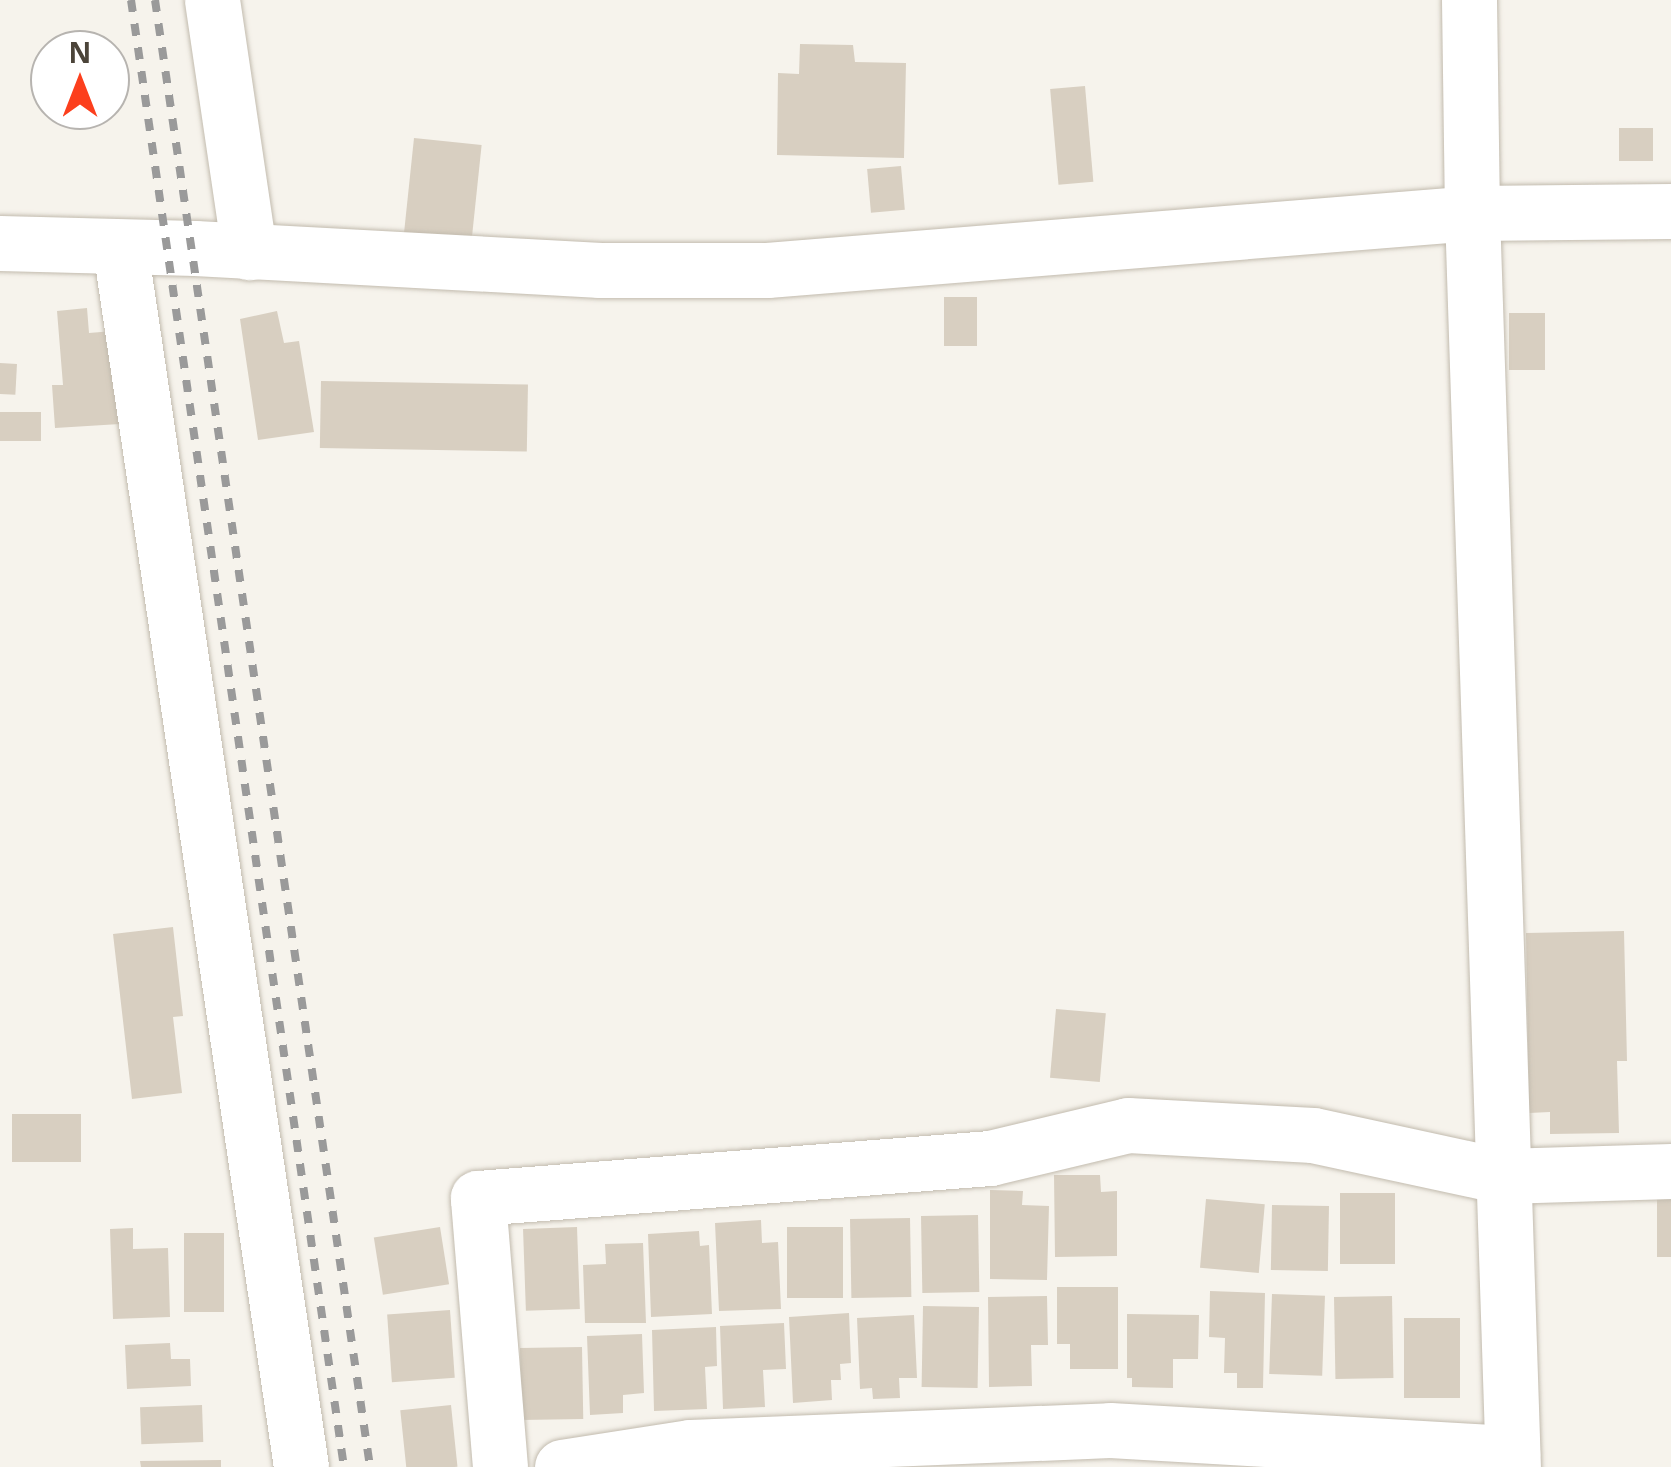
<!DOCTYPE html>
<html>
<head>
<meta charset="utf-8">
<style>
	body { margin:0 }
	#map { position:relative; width:1671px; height:1467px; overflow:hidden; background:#f6f3ec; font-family:"Open Sans",sans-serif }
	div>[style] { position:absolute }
	.building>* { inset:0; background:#d8cfc1; transform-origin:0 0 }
	.roads { filter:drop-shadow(0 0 2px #c2bbae) drop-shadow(0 0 2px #c2bbae) }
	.minor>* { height:55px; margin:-27.5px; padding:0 27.5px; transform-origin:27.5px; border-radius:27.5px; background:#fff }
	.rail>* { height:8px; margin-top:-4px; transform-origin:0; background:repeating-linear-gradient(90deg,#9a9a9a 0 12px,transparent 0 24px) }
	span { translate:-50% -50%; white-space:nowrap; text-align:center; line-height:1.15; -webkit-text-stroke:8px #fff; paint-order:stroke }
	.north { position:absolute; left:30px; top:30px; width:100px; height:100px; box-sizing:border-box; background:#fff; border:2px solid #b7b4b0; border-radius:50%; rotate:0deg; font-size:28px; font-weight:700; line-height:40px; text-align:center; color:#4b4439 }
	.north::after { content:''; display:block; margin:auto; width:35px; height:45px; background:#fc3f1d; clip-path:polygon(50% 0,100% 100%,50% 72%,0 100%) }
</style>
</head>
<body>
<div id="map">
	<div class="building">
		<i style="clip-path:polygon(800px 44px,853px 45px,855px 62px,906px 63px,904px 158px,777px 155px,778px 73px,799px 74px)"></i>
		<i style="left:1085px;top:86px;width:96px;height:35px;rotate:85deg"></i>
		<i style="left:1619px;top:128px;width:34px;height:33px"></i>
		<i style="left:414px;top:138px;width:68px;height:96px;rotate:6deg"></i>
		<i style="left:901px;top:166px;width:44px;height:34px;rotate:85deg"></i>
		<i style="left:944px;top:297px;width:33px;height:49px"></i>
		<i style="clip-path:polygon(87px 308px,89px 333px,113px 331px,120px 424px,55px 428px,52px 385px,63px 385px,57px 311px)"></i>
		<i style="clip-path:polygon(277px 311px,284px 343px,299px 341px,314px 432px,258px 440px,240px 319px)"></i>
		<i style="left:1509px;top:313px;width:36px;height:57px"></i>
		<i style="left:0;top:363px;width:17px;height:31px;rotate:3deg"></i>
		<i style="left:321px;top:381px;width:207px;height:67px;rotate:1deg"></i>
		<i style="left:0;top:412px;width:41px;height:29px"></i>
		<i style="clip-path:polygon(173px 927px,183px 1016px,173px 1017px,182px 1093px,132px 1099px,113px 934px)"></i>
		<i style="clip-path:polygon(1624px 931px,1627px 1061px,1617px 1061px,1619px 1133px,1550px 1134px,1550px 1112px,1529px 1113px,1526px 933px)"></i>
		<i style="left:1056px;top:1009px;width:50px;height:69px;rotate:5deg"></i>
		<i style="left:12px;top:1114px;width:69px;height:48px"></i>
		<i style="clip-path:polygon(1054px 1175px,1100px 1175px,1101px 1192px,1117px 1191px,1117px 1256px,1055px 1257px)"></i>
		<i style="left:1657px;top:1189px;width:14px;height:68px"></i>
		<i style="clip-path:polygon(990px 1190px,1023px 1191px,1022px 1205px,1049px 1206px,1047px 1280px,990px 1279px)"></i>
		<i style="left:1340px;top:1193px;width:55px;height:71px"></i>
		<i style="left:1206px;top:1199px;width:59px;height:69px;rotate:5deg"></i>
		<i style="left:1272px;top:1205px;width:57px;height:65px;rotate:1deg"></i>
		<i style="left:978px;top:1215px;width:77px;height:57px;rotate:89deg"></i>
		<i style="left:910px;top:1218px;width:79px;height:60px;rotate:89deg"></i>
		<i style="clip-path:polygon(761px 1220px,762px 1243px,778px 1242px,781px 1309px,719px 1311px,715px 1223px)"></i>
		<i style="left:440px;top:1227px;width:58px;height:67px;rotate:81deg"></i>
		<i style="left:577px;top:1227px;width:82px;height:54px;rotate:88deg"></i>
		<i style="left:787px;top:1227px;width:56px;height:71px"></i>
		<i style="clip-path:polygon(133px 1228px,133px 1249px,168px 1248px,170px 1317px,113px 1319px,110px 1229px)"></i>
		<i style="clip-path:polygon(699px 1231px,700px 1246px,709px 1245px,712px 1314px,651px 1317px,648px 1234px)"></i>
		<i style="left:184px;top:1233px;width:40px;height:79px"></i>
		<i style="clip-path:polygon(643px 1243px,646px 1323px,585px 1323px,583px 1265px,606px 1264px,605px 1244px)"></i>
		<i style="clip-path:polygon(1057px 1287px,1118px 1287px,1118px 1369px,1070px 1369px,1070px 1344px,1057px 1344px)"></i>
		<i style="clip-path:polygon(1210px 1291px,1265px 1293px,1263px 1388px,1237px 1388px,1237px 1373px,1224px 1373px,1225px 1338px,1209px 1337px)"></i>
		<i style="left:1272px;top:1294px;width:53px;height:80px;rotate:2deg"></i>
		<i style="clip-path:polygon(1047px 1296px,1048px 1345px,1031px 1345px,1032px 1386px,989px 1387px,988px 1297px)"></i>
		<i style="left:1392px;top:1296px;width:82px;height:58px;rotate:89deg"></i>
		<i style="left:979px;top:1307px;width:81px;height:56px;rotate:91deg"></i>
		<i style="left:450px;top:1310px;width:68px;height:63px;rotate:86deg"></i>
		<i style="clip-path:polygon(849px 1313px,851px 1363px,840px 1364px,841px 1380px,831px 1380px,832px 1400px,793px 1403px,789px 1317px)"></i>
		<i style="clip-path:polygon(1127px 1314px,1199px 1315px,1198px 1359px,1173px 1359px,1173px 1388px,1132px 1387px,1132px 1378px,1127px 1378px)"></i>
		<i style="clip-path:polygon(914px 1315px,917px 1378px,899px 1378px,900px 1398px,873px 1399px,872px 1388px,860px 1389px,857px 1318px)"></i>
		<i style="left:1404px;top:1318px;width:56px;height:80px"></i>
		<i style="clip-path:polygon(784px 1323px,786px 1369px,763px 1370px,765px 1407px,723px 1409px,720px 1326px)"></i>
		<i style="clip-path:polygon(716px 1327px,717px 1366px,705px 1367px,707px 1409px,654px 1411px,652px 1330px)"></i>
		<i style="clip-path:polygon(642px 1334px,644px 1393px,623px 1395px,623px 1413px,590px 1415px,587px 1336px)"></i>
		<i style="clip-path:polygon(170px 1343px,171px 1359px,190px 1359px,191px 1386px,127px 1389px,125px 1345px)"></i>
		<i style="left:582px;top:1347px;width:72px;height:62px;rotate:89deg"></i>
		<i style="left:202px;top:1405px;width:37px;height:62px;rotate:88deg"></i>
		<i style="left:451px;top:1405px;width:62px;height:51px;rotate:84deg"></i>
		<i style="clip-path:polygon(221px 1460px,221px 1467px,141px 1467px,140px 1461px)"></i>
	</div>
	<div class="roads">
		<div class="minor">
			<i style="left:212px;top:0;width:255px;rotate:81.6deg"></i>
			<i style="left:1469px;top:0;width:213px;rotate:89.2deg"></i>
			<i style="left:1472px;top:213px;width:1255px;rotate:88.13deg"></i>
			<i style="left:0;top:243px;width:195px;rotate:1.5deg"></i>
			<i style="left:195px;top:248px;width:406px;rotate:3.1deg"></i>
			<i style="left:600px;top:270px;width:167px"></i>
			<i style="left:767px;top:270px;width:707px;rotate:-4.62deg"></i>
			<i style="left:1472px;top:213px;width:199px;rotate:-0.6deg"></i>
			<i style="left:120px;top:248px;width:1232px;rotate:81.55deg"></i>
			<i style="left:500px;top:1467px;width:270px;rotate:-94.7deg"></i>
			<i style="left:478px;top:1198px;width:514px;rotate:-4.47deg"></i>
			<i style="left:990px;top:1158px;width:142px;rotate:-13.4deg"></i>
			<i style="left:1128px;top:1125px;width:185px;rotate:3.1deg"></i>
			<i style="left:1313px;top:1135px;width:193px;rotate:12.2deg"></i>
			<i style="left:1502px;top:1176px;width:169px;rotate:-1.7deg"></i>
			<i style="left:562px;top:1467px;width:130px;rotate:-8.9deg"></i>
			<i style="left:690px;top:1447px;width:420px;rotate:-2.3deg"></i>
			<i style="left:1110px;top:1430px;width:403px;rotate:3.3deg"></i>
		</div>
	</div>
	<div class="rail">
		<i style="left:131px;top:0;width:1482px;rotate:81.74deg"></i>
		<i style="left:155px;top:0;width:1483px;rotate:81.66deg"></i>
	</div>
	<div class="north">N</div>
</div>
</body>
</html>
